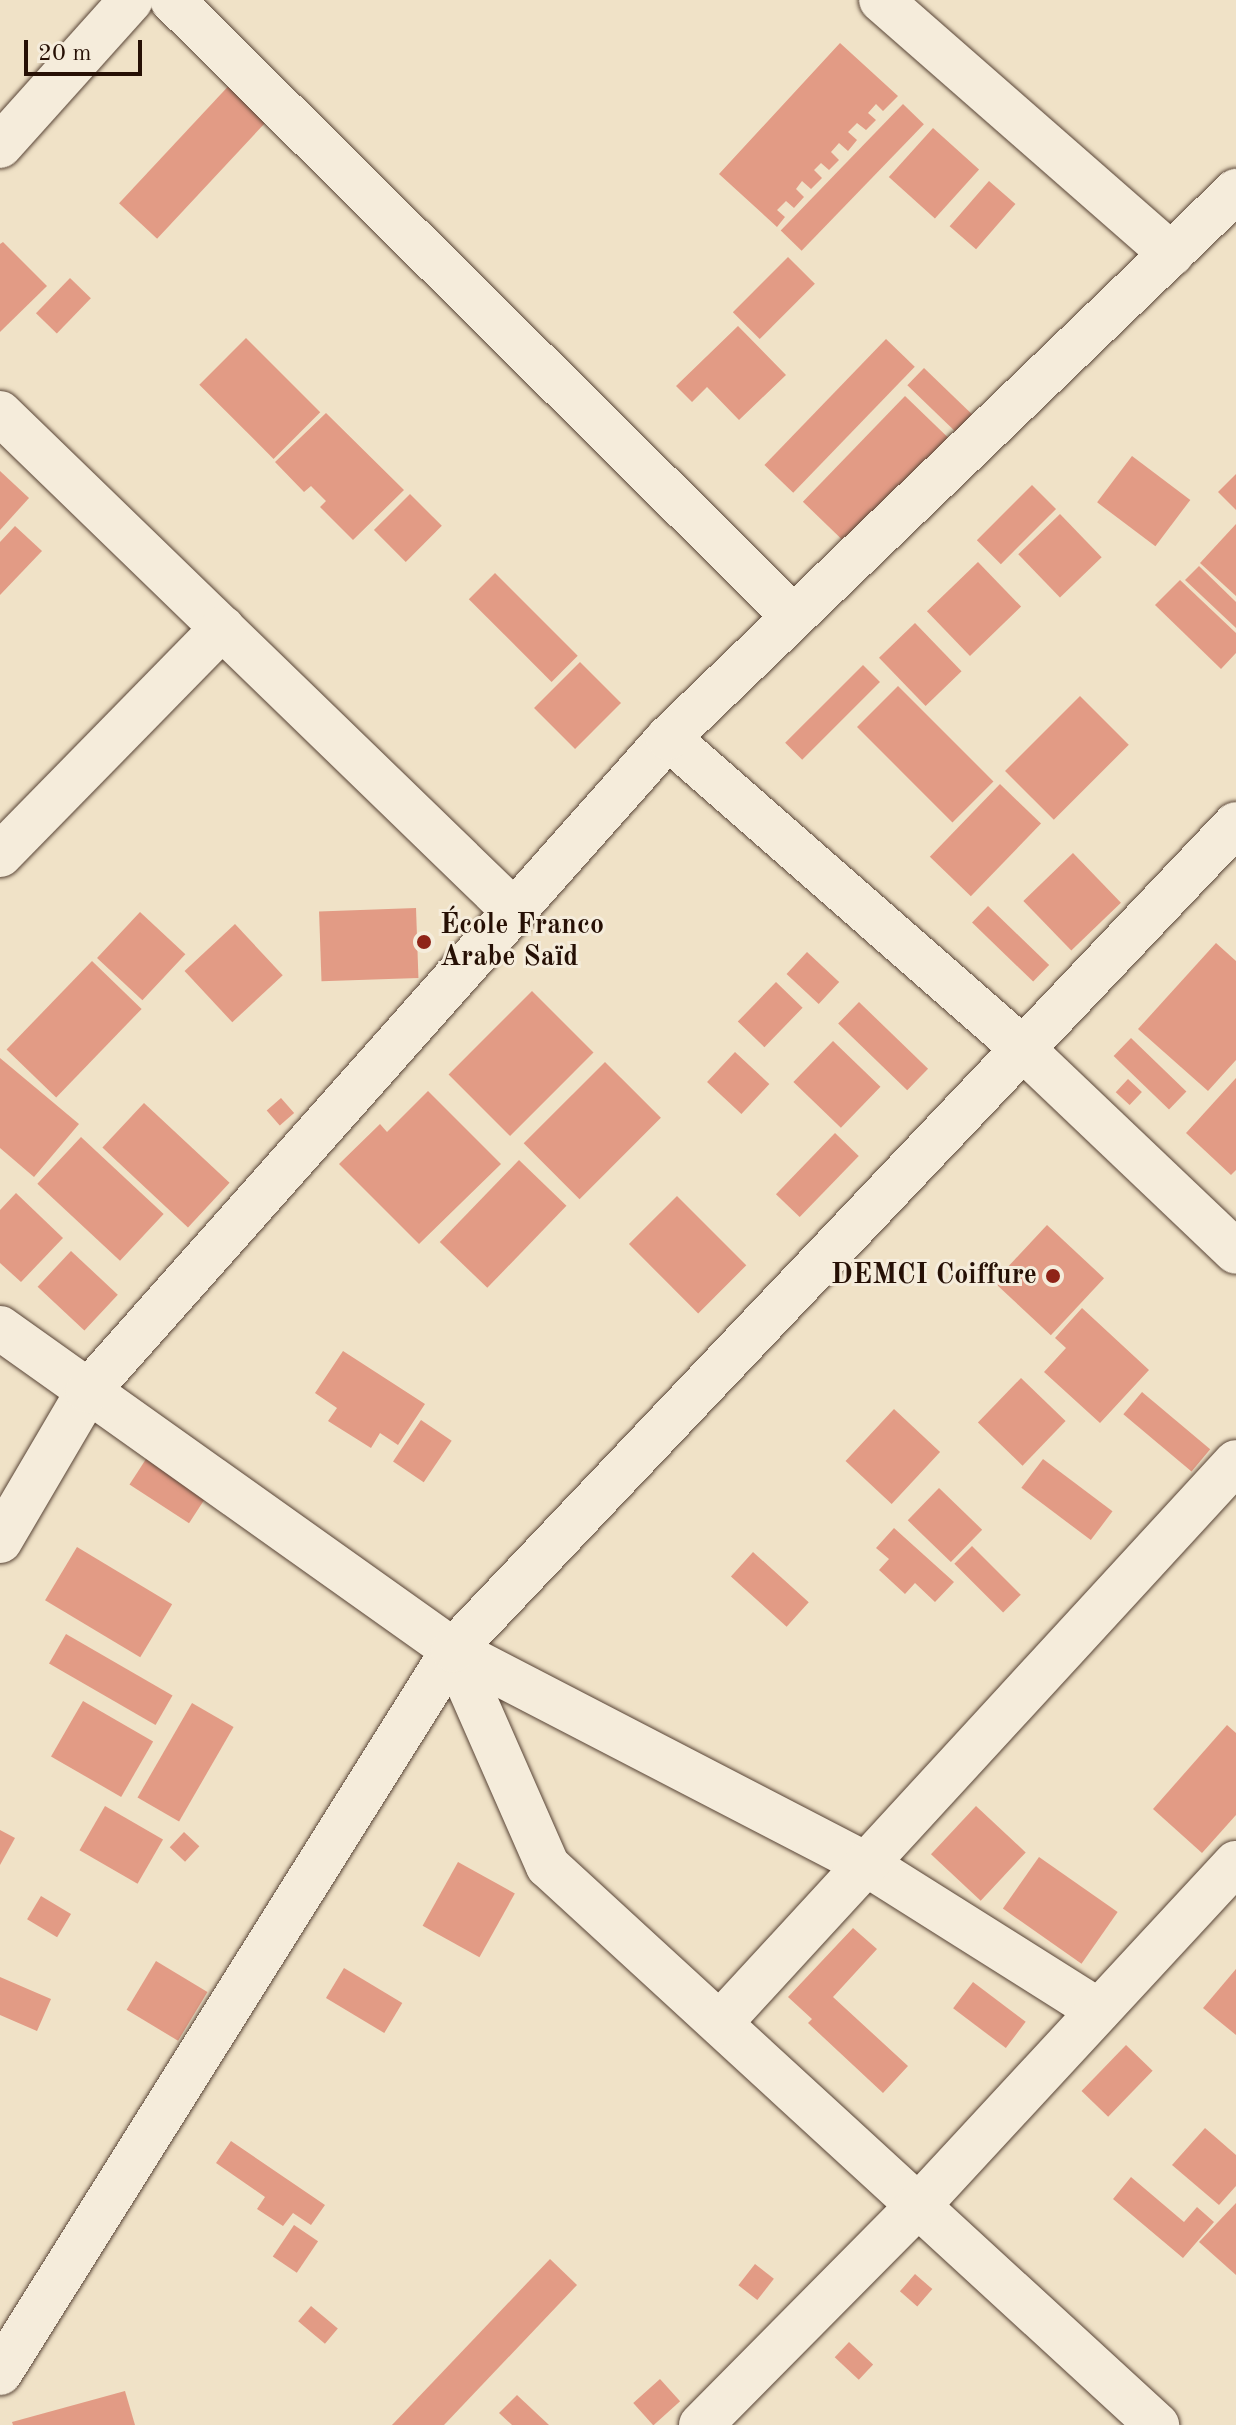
<!DOCTYPE html>
<html>
<head>
<meta charset="utf-8">
<style>
	body { margin:0 }
	#map { position:relative; width:1236px; height:2425px; overflow:hidden; background:#f0e2c7; font-family:"Old Standard TT",serif }
	div>[style] { position:absolute }
	.building>* { inset:0; background:#e29b85; transform-origin:0 0 }
	.roads { filter:drop-shadow(0 0 2px #584436) drop-shadow(0 0 2px #584436) }
	.minor>* { height:44px; margin:-22px; padding:0 22px; transform-origin:22px; border-radius:22px; background:#f5ecdb }
	.dots>* { width:22px; height:22px; translate:-50% -50%; box-sizing:border-box; border:4px solid #f5ecdb; border-radius:50% }
	span { translate:-50% -50%; white-space:nowrap; text-align:center; line-height:1.15; -webkit-text-stroke:6px #f5ecdb; paint-order:stroke }
	.poi-label { font-size:28px; color:#261005; font-weight:700 }
	.left { translate:0 -50%; text-align:left }
	.right { translate:-100% -50%; text-align:right }
	.scale { position:absolute; left:24px; top:40px; width:118px; height:36px; box-sizing:border-box; border:4px solid #261005; border-top:0; padding-left:10px; font-size:24px; line-height:28px; white-space:nowrap; color:#261005; -webkit-text-stroke:6px #f5ecdb; paint-order:stroke }
</style>
</head>
<body>
<div id="map">
	<div class="building">
		<i style="clip-path:polygon(840px 43px,898px 96px,883px 111px,876px 104px,868px 113px,876px 120px,866px 130px,857px 123px,848px 132px,857px 140px,848px 151px,839px 143px,831px 152px,839px 160px,829px 170px,821px 163px,814px 170px,822px 178px,811px 189px,802px 181px,796px 189px,804px 197px,794px 208px,786px 201px,777px 210px,785px 217px,777px 227px,719px 174px)"></i>
		<i style="left:235px;top:79px;width:52px;height:170px;rotate:43deg"></i>
		<i style="left:903px;top:104px;width:29px;height:176px;rotate:44deg"></i>
		<i style="left:933px;top:128px;width:62px;height:66px;rotate:42deg"></i>
		<i style="left:989px;top:181px;width:35px;height:60px;rotate:41deg"></i>
		<i style="clip-path:polygon(3px 242px,47px 286px,0 332px,0 244px)"></i>
		<i style="left:788px;top:257px;width:38px;height:78px;rotate:45deg"></i>
		<i style="left:70px;top:278px;width:29px;height:49px;rotate:44deg"></i>
		<i style="clip-path:polygon(738px 326px,786px 375px,739px 420px,707px 387px,692px 402px,676px 386px)"></i>
		<i style="left:246px;top:338px;width:105px;height:66px;rotate:45deg"></i>
		<i style="left:886px;top:339px;width:40px;height:175px;rotate:44deg"></i>
		<i style="left:924px;top:368px;width:75px;height:24px;rotate:44deg"></i>
		<i style="left:905px;top:396px;width:63px;height:147px;rotate:44deg"></i>
		<i style="clip-path:polygon(326px 413px,404px 490px,353px 540px,320px 507px,326px 501px,311px 486px,304px 492px,275px 462px)"></i>
		<i style="left:1132px;top:456px;width:73px;height:58px;rotate:37deg"></i>
		<i style="clip-path:polygon(0 471px,29px 498px,0 530px)"></i>
		<i style="clip-path:polygon(1236px 474px,1236px 510px,1218px 492px)"></i>
		<i style="left:1032px;top:485px;width:34px;height:78px;rotate:45deg"></i>
		<i style="left:410px;top:494px;width:45px;height:51px;rotate:45deg"></i>
		<i style="left:1060px;top:514px;width:60px;height:58px;rotate:46deg"></i>
		<i style="clip-path:polygon(1236px 524px,1236px 596px,1200px 563px)"></i>
		<i style="clip-path:polygon(15px 526px,42px 551px,0 595px,0 542px)"></i>
		<i style="left:978px;top:562px;width:62px;height:71px;rotate:46deg"></i>
		<i style="clip-path:polygon(1199px 566px,1236px 602px,1236px 628px,1185px 580px)"></i>
		<i style="left:495px;top:573px;width:117px;height:37px;rotate:45deg"></i>
		<i style="clip-path:polygon(1180px 580px,1236px 633px,1236px 653px,1221px 669px,1155px 605px)"></i>
		<i style="left:915px;top:623px;width:67px;height:50px;rotate:46deg"></i>
		<i style="left:580px;top:662px;width:58px;height:65px;rotate:45deg"></i>
		<i style="left:863px;top:665px;width:24px;height:110px;rotate:45deg"></i>
		<i style="left:898px;top:686px;width:135px;height:58px;rotate:45deg"></i>
		<i style="left:1080px;top:696px;width:69px;height:106px;rotate:45deg"></i>
		<i style="left:1000px;top:784px;width:57px;height:101px;rotate:44deg"></i>
		<i style="left:1073px;top:853px;width:69px;height:69px;rotate:46deg"></i>
		<i style="left:988px;top:906px;width:85px;height:23px;rotate:44deg"></i>
		<i style="left:416px;top:908px;width:70px;height:97px;rotate:88deg"></i>
		<i style="left:140px;top:912px;width:62px;height:63px;rotate:43deg"></i>
		<i style="left:235px;top:924px;width:70px;height:69px;rotate:47deg"></i>
		<i style="clip-path:polygon(1216px 943px,1236px 961px,1236px 1060px,1208px 1091px,1138px 1029px)"></i>
		<i style="left:807px;top:952px;width:44px;height:30px;rotate:43deg"></i>
		<i style="left:92px;top:961px;width:69px;height:123px;rotate:44deg"></i>
		<i style="left:776px;top:982px;width:37px;height:55px;rotate:44deg"></i>
		<i style="left:532px;top:991px;width:87px;height:118px;rotate:45deg"></i>
		<i style="left:859px;top:1002px;width:96px;height:30px;rotate:44deg"></i>
		<i style="left:1131px;top:1038px;width:77px;height:25px;rotate:44deg"></i>
		<i style="left:833px;top:1041px;width:66px;height:57px;rotate:44deg"></i>
		<i style="left:735px;top:1052px;width:47px;height:41px;rotate:43deg"></i>
		<i style="clip-path:polygon(0 1058px,79px 1124px,34px 1177px,0 1148px)"></i>
		<i style="left:605px;top:1062px;width:79px;height:115px;rotate:45deg"></i>
		<i style="clip-path:polygon(1236px 1078px,1236px 1170px,1231px 1175px,1186px 1133px)"></i>
		<i style="left:1128px;top:1079px;width:19px;height:18px;rotate:43deg"></i>
		<i style="clip-path:polygon(428px 1091px,501px 1164px,419px 1244px,339px 1164px,380px 1124px,387px 1132px)"></i>
		<i style="left:281px;top:1098px;width:20px;height:19px;rotate:49deg"></i>
		<i style="left:144px;top:1103px;width:117px;height:61px;rotate:43deg"></i>
		<i style="left:835px;top:1133px;width:33px;height:85px;rotate:44deg"></i>
		<i style="left:81px;top:1137px;width:113px;height:64px;rotate:43deg"></i>
		<i style="left:519px;top:1160px;width:66px;height:114px;rotate:44deg"></i>
		<i style="clip-path:polygon(16px 1193px,63px 1238px,21px 1282px,0 1263px,0 1210px)"></i>
		<i style="left:677px;top:1196px;width:98px;height:68px;rotate:45deg"></i>
		<i style="left:1047px;top:1225px;width:78px;height:78px;rotate:43deg"></i>
		<i style="left:71px;top:1251px;width:64px;height:49px;rotate:43deg"></i>
		<i style="clip-path:polygon(1082px 1308px,1149px 1370px,1100px 1423px,1044px 1372px,1066px 1348px,1055px 1338px)"></i>
		<i style="clip-path:polygon(343px 1351px,425px 1404px,398px 1445px,380px 1433px,371px 1448px,328px 1421px,337px 1408px,315px 1393px)"></i>
		<i style="left:1021px;top:1378px;width:62px;height:62px;rotate:44deg"></i>
		<i style="left:1142px;top:1392px;width:89px;height:29px;rotate:40deg"></i>
		<i style="left:894px;top:1409px;width:63px;height:71px;rotate:43deg"></i>
		<i style="left:421px;top:1420px;width:37px;height:50px;rotate:34deg"></i>
		<i style="left:148px;top:1456px;width:71px;height:34px;rotate:33deg"></i>
		<i style="left:1043px;top:1459px;width:87px;height:36px;rotate:37deg"></i>
		<i style="left:939px;top:1488px;width:60px;height:45px;rotate:44deg"></i>
		<i style="clip-path:polygon(894px 1528px,954px 1582px,935px 1602px,915px 1583px,905px 1594px,879px 1570px,889px 1559px,876px 1548px)"></i>
		<i style="left:972px;top:1546px;width:69px;height:25px;rotate:45deg"></i>
		<i style="left:77px;top:1547px;width:111px;height:62px;rotate:31deg"></i>
		<i style="left:753px;top:1552px;width:75px;height:33px;rotate:42deg"></i>
		<i style="left:66px;top:1634px;width:123px;height:34px;rotate:30deg"></i>
		<i style="left:83px;top:1701px;width:81px;height:64px;rotate:30deg"></i>
		<i style="left:192px;top:1703px;width:48px;height:109px;rotate:30deg"></i>
		<i style="clip-path:polygon(1227px 1725px,1236px 1733px,1236px 1815px,1202px 1853px,1153px 1809px)"></i>
		<i style="left:105px;top:1806px;width:67px;height:51px;rotate:30deg"></i>
		<i style="left:976px;top:1806px;width:68px;height:66px;rotate:43deg"></i>
		<i style="clip-path:polygon(0 1830px,15px 1838px,0 1865px)"></i>
		<i style="left:184px;top:1832px;width:21px;height:21px;rotate:43deg"></i>
		<i style="left:1039px;top:1857px;width:96px;height:63px;rotate:35deg"></i>
		<i style="left:458px;top:1862px;width:65px;height:73px;rotate:29deg"></i>
		<i style="left:41px;top:1896px;width:35px;height:27px;rotate:31deg"></i>
		<i style="clip-path:polygon(853px 1928px,877px 1949px,833px 1997px,908px 2066px,883px 2093px,808px 2023px,812px 2019px,788px 1997px)"></i>
		<i style="left:156px;top:1961px;width:60px;height:57px;rotate:31deg"></i>
		<i style="left:344px;top:1968px;width:68px;height:35px;rotate:31deg"></i>
		<i style="clip-path:polygon(1236px 1969px,1236px 2035px,1203px 2008px)"></i>
		<i style="clip-path:polygon(0 1977px,51px 1999px,37px 2031px,0 2015px)"></i>
		<i style="left:973px;top:1982px;width:66px;height:33px;rotate:37deg"></i>
		<i style="left:1126px;top:2045px;width:37px;height:64px;rotate:44deg"></i>
		<i style="clip-path:polygon(1205px 2128px,1236px 2155px,1236px 2186px,1219px 2205px,1172px 2165px)"></i>
		<i style="clip-path:polygon(231px 2141px,325px 2205px,311px 2225px,293px 2213px,283px 2226px,257px 2209px,265px 2197px,216px 2163px)"></i>
		<i style="clip-path:polygon(1131px 2177px,1184px 2222px,1197px 2207px,1214px 2222px,1183px 2258px,1113px 2199px)"></i>
		<i style="clip-path:polygon(1236px 2203px,1236px 2275px,1199px 2242px)"></i>
		<i style="left:294px;top:2225px;width:29px;height:38px;rotate:34deg"></i>
		<i style="clip-path:polygon(550px 2259px,577px 2285px,444px 2425px,392px 2425px)"></i>
		<i style="left:755px;top:2264px;width:24px;height:27px;rotate:38deg"></i>
		<i style="left:915px;top:2274px;width:23px;height:23px;rotate:41deg"></i>
		<i style="left:311px;top:2306px;width:35px;height:20px;rotate:40deg"></i>
		<i style="left:849px;top:2342px;width:33px;height:21px;rotate:43deg"></i>
		<i style="left:660px;top:2379px;width:30px;height:36px;rotate:48deg"></i>
		<i style="clip-path:polygon(125px 2391px,135px 2425px,13px 2425px,12px 2422px)"></i>
		<i style="clip-path:polygon(517px 2395px,549px 2425px,512px 2425px,499px 2413px)"></i>
	</div>
	<div class="roads">
		<div class="minor">
			<i style="left:172px;top:0;width:876px;rotate:44.77deg"></i>
			<i style="left:881px;top:0;width:386px;rotate:41.2deg"></i>
			<i style="left:0;top:146px;width:196px;rotate:-48.1deg"></i>
			<i style="left:0;top:413px;width:717px;rotate:44.1deg"></i>
			<i style="left:668px;top:738px;width:472px;rotate:41.2deg"></i>
			<i style="left:1023px;top:1049px;width:294px;rotate:43.6deg"></i>
			<i style="left:0;top:855px;width:318px;rotate:-45.6deg"></i>
			<i style="left:0;top:1328px;width:556px;rotate:35.41deg"></i>
			<i style="left:453px;top:1650px;width:465px;rotate:27.4deg"></i>
			<i style="left:866px;top:1864px;width:275px;rotate:32.2deg"></i>
			<i style="left:0;top:1541px;width:174px;rotate:-59.6deg"></i>
			<i style="left:88px;top:1391px;width:873px;rotate:-48.39deg"></i>
			<i style="left:668px;top:738px;width:789px;rotate:-43.92deg"></i>
			<i style="left:453px;top:1650px;width:236px;rotate:66.3deg"></i>
			<i style="left:548px;top:1866px;width:827px;rotate:42.55deg"></i>
			<i style="left:720px;top:2023px;width:762px;rotate:-47.39deg"></i>
			<i style="left:0;top:2373px;width:853px;rotate:-57.93deg"></i>
			<i style="left:453px;top:1650px;width:1138px;rotate:-46.53deg"></i>
			<i style="left:701px;top:2425px;width:310px;rotate:-45.3deg"></i>
			<i style="left:919px;top:2205px;width:466px;rotate:-47.2deg"></i>
		</div>
	</div>
	<div class="dots">
		<i style="left:424px;top:942px;background:#8f2418"></i>
		<i style="left:1053px;top:1276px;background:#8f2418"></i>
	</div>
	<div class="poi-label">
		<span class="left" style="left:440px;top:942px">École Franco<br>Arabe Saïd</span>
		<span class="right" style="left:1037px;top:1276px">DEMCI Coiffure</span>
	</div>
	<div class="scale">20 m</div>
</div>
</body>
</html>
